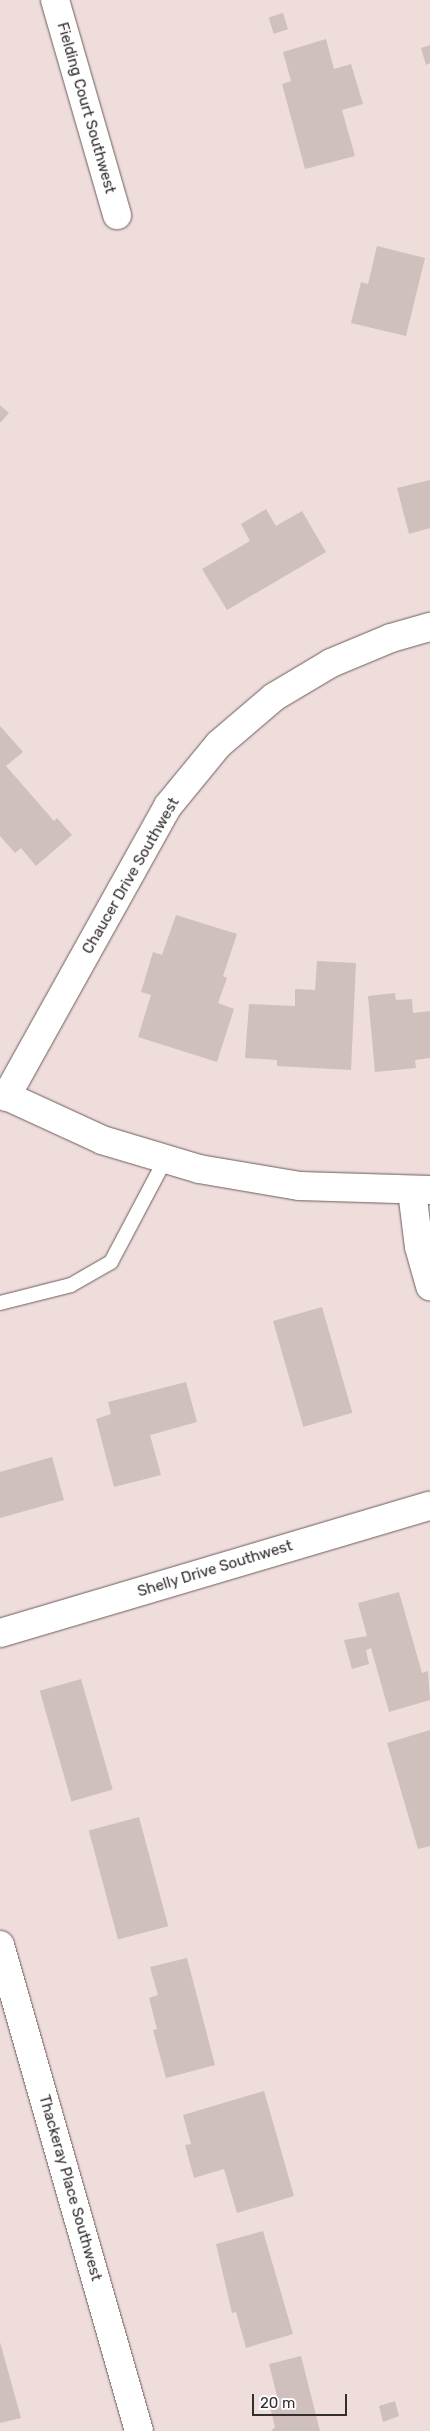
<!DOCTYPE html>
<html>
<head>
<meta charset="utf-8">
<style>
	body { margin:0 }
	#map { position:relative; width:430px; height:2431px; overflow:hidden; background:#eedddb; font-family:Rubik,sans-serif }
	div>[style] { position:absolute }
	.building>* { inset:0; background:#cfbfbd; transform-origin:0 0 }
	.roads { filter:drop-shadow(0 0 1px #6c5d5c) drop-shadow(0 0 1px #6c5d5c) }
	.lane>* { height:14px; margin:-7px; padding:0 7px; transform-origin:7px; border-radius:7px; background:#fff }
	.street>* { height:28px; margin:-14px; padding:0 14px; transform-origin:14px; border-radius:14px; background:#fff }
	span { translate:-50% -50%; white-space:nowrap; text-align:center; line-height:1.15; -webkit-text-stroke:5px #fff; paint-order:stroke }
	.street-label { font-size:15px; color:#342e2d }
	.scale { position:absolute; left:252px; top:2394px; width:95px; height:22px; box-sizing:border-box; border:2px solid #342e2d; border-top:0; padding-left:6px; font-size:15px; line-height:18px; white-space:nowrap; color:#342e2d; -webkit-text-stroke:4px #fff; paint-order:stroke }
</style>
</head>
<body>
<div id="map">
	<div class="building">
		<i style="left:283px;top:13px;width:17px;height:15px;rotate:73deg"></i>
		<i style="clip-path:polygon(326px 39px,334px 69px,351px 64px,363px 104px,342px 110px,355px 156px,305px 169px,282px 84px,291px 81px,283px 52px)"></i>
		<i style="clip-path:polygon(430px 45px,430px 63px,426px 65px,421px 48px)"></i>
		<i style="clip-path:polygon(377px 246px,425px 258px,406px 336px,351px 323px,361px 282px,368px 284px)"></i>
		<i style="clip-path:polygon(0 405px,9px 413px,0 423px)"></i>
		<i style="clip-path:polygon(430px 480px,430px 528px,409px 534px,397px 488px)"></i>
		<i style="clip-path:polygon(266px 509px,276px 526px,302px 511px,326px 552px,227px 610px,202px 569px,250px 541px,241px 524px)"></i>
		<i style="clip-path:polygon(0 726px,23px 752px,6px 766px,54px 821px,57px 818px,72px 835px,36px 866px,21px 848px,15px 853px,0 836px)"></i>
		<i style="clip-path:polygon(176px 915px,237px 934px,223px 976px,227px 978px,218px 1003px,234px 1009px,217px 1062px,138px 1037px,151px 995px,141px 992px,153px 952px,162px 955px)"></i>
		<i style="clip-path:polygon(317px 961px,356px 963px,351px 1070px,277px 1066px,277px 1060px,245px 1058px,249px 1004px,295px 1006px,295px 989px,315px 990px)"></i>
		<i style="clip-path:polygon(395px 993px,396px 1000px,412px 999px,413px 1013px,430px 1011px,430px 1058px,415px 1060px,416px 1068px,375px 1072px,368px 996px)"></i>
		<i style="left:322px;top:1307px;width:110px;height:51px;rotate:74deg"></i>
		<i style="clip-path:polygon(186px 1382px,197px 1422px,150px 1435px,161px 1475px,114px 1487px,96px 1419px,111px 1414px,108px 1402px)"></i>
		<i style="clip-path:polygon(52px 1457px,64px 1500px,0 1518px,0 1472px)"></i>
		<i style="clip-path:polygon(399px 1592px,422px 1673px,428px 1671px,430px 1700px,389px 1712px,371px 1648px,366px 1650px,369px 1664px,352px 1669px,344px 1640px,367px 1636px,358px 1603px)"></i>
		<i style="left:81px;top:1679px;width:115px;height:43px;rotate:74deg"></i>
		<i style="clip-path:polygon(430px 1730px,430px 1846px,418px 1849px,387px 1743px)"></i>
		<i style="left:139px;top:1817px;width:113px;height:52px;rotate:75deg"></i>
		<i style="clip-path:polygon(187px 1958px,215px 2065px,166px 2078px,153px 2030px,157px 2029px,149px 1998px,158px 1995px,150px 1967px)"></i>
		<i style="clip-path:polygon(264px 2091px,294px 2196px,237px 2213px,224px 2169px,194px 2178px,185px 2145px,191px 2144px,183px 2115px)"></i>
		<i style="clip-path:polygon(263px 2231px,293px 2334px,246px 2348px,236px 2312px,232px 2313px,216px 2244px)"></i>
		<i style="clip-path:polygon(0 2342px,21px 2418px,0 2423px)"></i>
		<i style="clip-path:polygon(301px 2356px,320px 2431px,271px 2431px,275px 2427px,268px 2399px,277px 2396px,269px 2364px)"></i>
		<i style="clip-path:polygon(395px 2401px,399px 2416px,383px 2422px,379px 2406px)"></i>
	</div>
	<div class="roads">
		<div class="lane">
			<i style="left:0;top:1303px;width:73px;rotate:-14.2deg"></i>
			<i style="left:71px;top:1285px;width:46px;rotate:-29.9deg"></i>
			<i style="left:111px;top:1262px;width:118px;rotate:-62.1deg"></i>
		</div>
		<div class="street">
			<i style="left:55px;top:0;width:224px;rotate:73.9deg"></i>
			<i style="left:0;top:1093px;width:112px;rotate:24.7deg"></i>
			<i style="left:102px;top:1140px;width:101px;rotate:16.6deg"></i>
			<i style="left:199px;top:1169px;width:101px;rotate:9.6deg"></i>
			<i style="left:299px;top:1186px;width:131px;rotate:1.7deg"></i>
			<i style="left:6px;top:1097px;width:333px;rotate:-60.9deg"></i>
			<i style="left:168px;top:806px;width:80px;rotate:-50.6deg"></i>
			<i style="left:219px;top:744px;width:72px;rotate:-40.5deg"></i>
			<i style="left:274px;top:697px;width:66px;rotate:-30.8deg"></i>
			<i style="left:331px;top:663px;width:65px;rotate:-22.6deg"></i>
			<i style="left:391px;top:638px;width:41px;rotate:-15.8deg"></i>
			<i style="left:412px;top:1191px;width:56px;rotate:82.9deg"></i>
			<i style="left:419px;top:1247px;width:41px;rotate:74.2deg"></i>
			<i style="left:0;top:1633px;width:448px;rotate:-16.5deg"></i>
			<i style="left:0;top:1945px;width:505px;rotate:74.04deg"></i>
		</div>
	</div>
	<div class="street-label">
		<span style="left:86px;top:108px;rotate:74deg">Fielding Court Southwest</span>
		<span style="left:131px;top:876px;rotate:-60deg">Chaucer Drive Southwest</span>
		<span style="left:215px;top:1569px;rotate:-17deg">Shelly Drive Southwest</span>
		<span style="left:70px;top:2188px;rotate:74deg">Thackeray Place Southwest</span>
	</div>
	<div class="scale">20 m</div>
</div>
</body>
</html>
